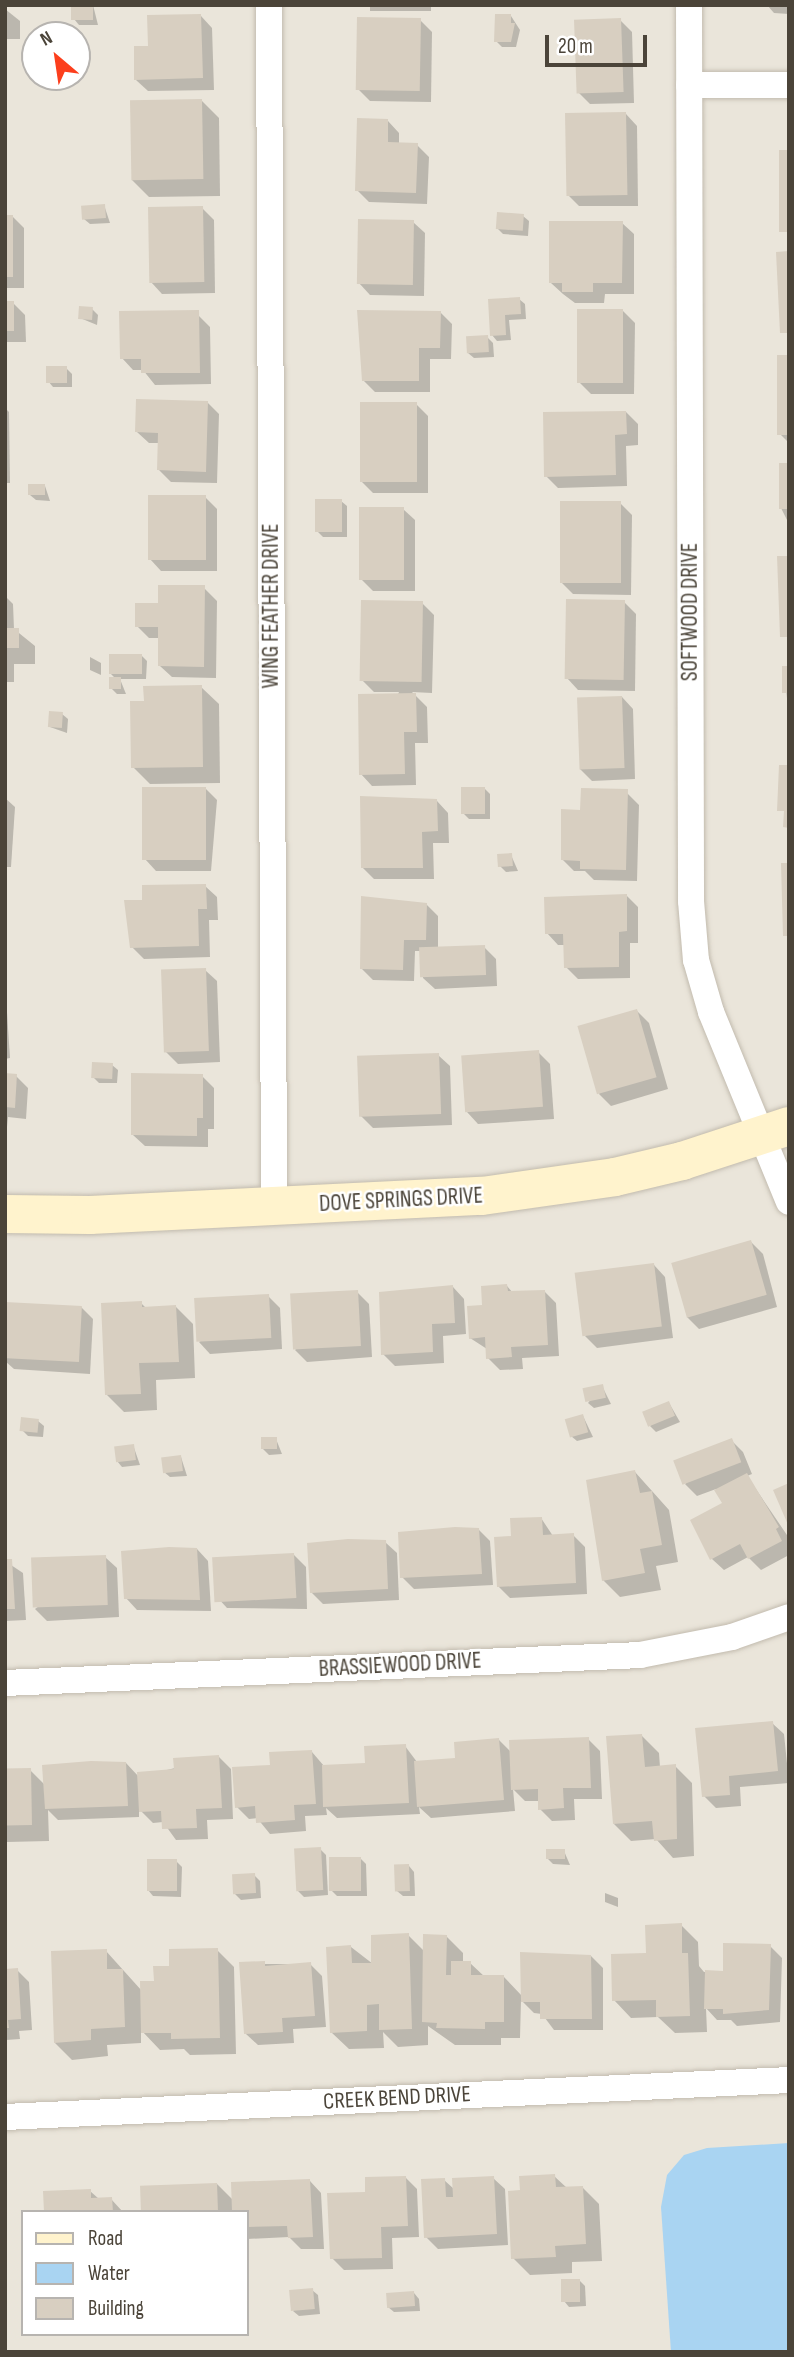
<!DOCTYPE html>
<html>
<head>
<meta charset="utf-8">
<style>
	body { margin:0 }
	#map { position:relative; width:794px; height:2357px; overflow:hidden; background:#f6f3ec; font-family:"Sofia Sans Condensed",sans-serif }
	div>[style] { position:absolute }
	.residential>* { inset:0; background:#eae5da }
	.water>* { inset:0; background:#a9d4f2 }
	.shadow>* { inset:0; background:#0003; transform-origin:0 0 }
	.building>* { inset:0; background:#d8cfc1; transform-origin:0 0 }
	.roads { filter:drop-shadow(0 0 2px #c2bbae) drop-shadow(0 0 2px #c2bbae) }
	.street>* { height:26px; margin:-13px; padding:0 13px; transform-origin:13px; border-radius:13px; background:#fff }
	.secondary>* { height:38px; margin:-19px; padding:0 19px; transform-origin:19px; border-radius:19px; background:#fff3cd }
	span { translate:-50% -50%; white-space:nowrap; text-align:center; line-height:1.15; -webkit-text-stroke:5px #fff; paint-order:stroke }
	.street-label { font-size:23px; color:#4b4439 }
	.frame { position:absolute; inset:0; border:7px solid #4b4439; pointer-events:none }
	.legend { position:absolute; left:21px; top:2210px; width:228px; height:126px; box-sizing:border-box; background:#fff; border:2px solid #b7b4b0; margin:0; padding:9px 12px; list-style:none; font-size:21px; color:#4b4439 }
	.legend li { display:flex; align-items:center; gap:14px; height:35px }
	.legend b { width:35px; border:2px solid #b7b4b0 }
	.north { position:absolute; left:21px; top:21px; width:70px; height:70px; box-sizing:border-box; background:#fff; border:2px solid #b7b4b0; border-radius:50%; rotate:331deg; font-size:19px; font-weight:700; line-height:28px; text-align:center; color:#4b4439 }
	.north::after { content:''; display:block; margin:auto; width:24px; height:32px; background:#fc3f1d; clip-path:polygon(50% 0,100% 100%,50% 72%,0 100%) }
	.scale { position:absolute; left:545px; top:35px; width:102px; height:32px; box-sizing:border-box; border:4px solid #4b4439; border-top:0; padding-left:9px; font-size:21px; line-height:24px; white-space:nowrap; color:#4b4439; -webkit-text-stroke:5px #fff; paint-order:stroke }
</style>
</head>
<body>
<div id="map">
	<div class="residential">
		<i style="clip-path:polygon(evenodd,5px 5px,789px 5px,789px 2352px,5px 2352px,5px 5px,35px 35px,77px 35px,77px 77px,35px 77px,35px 35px,5px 5px,23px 2212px,247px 2212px,247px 2334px,23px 2334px,23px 2212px)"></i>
	</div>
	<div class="water">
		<i style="clip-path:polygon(789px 2143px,789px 2352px,671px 2352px,661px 2207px,667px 2175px,684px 2155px,707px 2148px)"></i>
	</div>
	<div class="shadow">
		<i style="clip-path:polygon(73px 5px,93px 5px,98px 25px,79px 25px,74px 19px)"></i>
		<i style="left:370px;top:5px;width:61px;height:6px"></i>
		<i style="clip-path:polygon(767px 5px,789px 5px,789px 14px,774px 13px)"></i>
		<i style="clip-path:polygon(5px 9px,20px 21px,20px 39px,5px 39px)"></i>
		<i style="clip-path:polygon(201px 16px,212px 28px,214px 90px,148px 91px,136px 80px,150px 48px)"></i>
		<i style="clip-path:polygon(511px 16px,520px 30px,516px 47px,502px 47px,496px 41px)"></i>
		<i style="clip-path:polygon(420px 20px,432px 32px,431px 102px,370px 101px,358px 89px)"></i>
		<i style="clip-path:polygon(620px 20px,632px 32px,634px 103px,590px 104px,578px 92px)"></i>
		<i style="clip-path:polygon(202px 101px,219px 118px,220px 196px,149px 197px,132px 180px)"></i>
		<i style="clip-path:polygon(626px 114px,637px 126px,638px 206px,579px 206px,567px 194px)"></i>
		<i style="clip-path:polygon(388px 121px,399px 133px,399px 144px,417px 145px,429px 157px,427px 204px,369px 202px,357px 190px)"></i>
		<i style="clip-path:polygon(104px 205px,110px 223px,90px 224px,84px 219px)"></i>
		<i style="clip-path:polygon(202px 208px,214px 220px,215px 293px,162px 294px,151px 282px)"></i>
		<i style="clip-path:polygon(5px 216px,12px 216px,24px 228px,24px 288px,5px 288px)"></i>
		<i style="clip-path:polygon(523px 216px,529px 221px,528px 236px,503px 234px,497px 228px)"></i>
		<i style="clip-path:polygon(413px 222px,425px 233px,424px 296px,370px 295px,359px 283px)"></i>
		<i style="clip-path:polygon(622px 223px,634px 234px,634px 294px,605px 294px,604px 303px,575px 303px,563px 294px,551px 283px)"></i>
		<i style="clip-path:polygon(519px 299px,525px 304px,526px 319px,509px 320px,511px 340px,497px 341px,492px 335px,490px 301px)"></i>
		<i style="clip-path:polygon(5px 303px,13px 303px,25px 315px,26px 342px,5px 342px)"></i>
		<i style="clip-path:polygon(92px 309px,98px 315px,97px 325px,80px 318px)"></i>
		<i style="clip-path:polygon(623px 311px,635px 323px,634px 394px,591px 394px,579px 382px)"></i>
		<i style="clip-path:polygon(358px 312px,440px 312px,452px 324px,451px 359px,430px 359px,430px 392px,375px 392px,363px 380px)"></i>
		<i style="clip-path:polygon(198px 315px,210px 327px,211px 384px,155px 385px,143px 370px,133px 370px,122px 358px)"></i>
		<i style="clip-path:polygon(487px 337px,493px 343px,494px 357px,474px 358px,468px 353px)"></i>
		<i style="clip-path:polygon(789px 357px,789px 443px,780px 434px)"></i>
		<i style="clip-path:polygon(66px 368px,72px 374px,72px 387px,53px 387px,48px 381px)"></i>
		<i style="clip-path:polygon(207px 402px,219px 414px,217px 483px,171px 482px,159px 470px,159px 443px,149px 443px,137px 432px)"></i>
		<i style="clip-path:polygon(416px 404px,428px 416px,428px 493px,373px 493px,361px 481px)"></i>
		<i style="clip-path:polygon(5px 408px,9px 412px,10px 483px,5px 483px)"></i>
		<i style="clip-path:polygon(626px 412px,638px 424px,638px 445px,626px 446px,627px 486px,558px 488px,546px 476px)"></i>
		<i style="clip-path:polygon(789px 464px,789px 524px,781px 508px)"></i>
		<i style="clip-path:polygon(45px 486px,50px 501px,36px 500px,30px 495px)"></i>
		<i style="clip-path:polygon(205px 497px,217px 509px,217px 571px,161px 571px,150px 559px)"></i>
		<i style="clip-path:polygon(341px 501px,347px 506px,347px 537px,323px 537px,317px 531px)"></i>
		<i style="clip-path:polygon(620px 503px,632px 515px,631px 595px,573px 594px,561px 582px)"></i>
		<i style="clip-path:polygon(403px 509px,415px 520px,415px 591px,373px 591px,361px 579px)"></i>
		<i style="clip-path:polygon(205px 589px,217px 601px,216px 678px,172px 677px,160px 666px,160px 638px,149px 638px,137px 626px,160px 604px)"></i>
		<i style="clip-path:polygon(5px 596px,13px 604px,14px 629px,35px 646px,35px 664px,14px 664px,14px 682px,5px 682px)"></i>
		<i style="clip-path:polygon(624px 602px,636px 614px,635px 691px,578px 690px,567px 678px)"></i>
		<i style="clip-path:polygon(422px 603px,434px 615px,432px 693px,412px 692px,427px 707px,428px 743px,415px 743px,416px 785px,372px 786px,361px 774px,399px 692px,374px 692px,362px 680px)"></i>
		<i style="clip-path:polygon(141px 655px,147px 661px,146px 679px,120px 679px,126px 694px,117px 694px,111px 688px,116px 679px,110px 673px)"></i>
		<i style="clip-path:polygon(90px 657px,101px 663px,101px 675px,90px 670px)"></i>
		<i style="clip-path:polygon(784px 668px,789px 668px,789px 718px)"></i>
		<i style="clip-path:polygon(201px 687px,219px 704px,220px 783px,150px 784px,133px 767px)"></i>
		<i style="clip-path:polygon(622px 697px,633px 709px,635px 779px,592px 781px,580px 769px)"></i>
		<i style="clip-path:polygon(62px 714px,68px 719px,67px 733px,50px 727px)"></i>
		<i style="clip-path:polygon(205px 788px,217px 800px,211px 871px,156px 871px,145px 859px)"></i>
		<i style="clip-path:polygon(485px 789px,490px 794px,490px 819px,469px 819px,463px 813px)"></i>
		<i style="clip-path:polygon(627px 793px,639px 805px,637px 881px,594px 880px,585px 871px,574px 871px,562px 859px,582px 812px)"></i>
		<i style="clip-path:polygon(5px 798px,15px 807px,11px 867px,5px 867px)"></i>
		<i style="clip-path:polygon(437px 801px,448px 813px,449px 843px,433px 843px,434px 879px,374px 879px,362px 867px)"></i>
		<i style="clip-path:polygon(511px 855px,518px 871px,506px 872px,500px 866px)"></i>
		<i style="clip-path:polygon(205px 886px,217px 897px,218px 920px,209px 920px,210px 957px,144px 959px,132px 947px,144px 902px)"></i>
		<i style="clip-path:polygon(626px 895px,638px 907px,638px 943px,630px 943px,630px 978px,578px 979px,566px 967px,565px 945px,558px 945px,547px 933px)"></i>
		<i style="clip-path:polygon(426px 904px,438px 916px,438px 949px,484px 947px,496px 959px,497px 986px,435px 989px,423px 978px,421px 951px,415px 951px,414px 981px,373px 980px,362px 969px)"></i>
		<i style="clip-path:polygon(205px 970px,217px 981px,220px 1062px,178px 1064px,166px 1052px)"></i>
		<i style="clip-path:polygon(5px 982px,10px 1058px,5px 1059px)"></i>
		<i style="clip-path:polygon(637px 1011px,649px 1023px,668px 1089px,611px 1106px,599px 1094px)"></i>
		<i style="clip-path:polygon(538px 1052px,550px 1064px,554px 1119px,478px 1124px,467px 1112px)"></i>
		<i style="clip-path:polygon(438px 1055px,450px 1066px,452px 1125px,373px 1128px,361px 1116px)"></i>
		<i style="clip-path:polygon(112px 1065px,118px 1070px,117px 1083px,99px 1083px,93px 1077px)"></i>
		<i style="clip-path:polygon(5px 1074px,16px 1076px,28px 1088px,26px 1119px,8px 1117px,5px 1147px)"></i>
		<i style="clip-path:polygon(202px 1076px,214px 1088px,214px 1129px,208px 1129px,208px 1147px,145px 1146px,133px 1135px)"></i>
		<i style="clip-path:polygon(751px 1242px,763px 1254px,777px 1307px,699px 1329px,687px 1317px)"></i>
		<i style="clip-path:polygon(654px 1265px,665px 1277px,673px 1338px,597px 1348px,585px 1336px)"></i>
		<i style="clip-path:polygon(507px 1286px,513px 1293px,544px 1291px,556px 1303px,559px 1356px,522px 1358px,523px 1369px,500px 1370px,488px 1358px,487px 1349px,470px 1338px,484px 1306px)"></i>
		<i style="clip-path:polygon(453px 1287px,464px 1299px,466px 1334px,443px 1336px,444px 1363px,395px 1366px,383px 1354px)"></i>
		<i style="clip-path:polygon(357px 1292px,369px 1304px,372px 1357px,307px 1362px,295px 1350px)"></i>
		<i style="clip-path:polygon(268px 1296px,280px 1308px,282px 1349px,210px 1354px,199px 1342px)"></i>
		<i style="clip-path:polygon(141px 1303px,146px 1308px,176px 1307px,193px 1324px,195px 1378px,156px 1380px,157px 1410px,124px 1412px,107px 1395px)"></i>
		<i style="clip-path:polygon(81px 1307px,93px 1319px,90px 1374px,14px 1369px,5px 1361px,5px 1309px)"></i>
		<i style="clip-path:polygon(602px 1386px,611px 1404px,594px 1408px,588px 1403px)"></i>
		<i style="clip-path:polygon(669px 1403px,680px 1422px,656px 1432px,650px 1426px)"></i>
		<i style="clip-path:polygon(583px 1416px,593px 1437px,577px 1441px,571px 1436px)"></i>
		<i style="clip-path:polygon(38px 1421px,44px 1426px,43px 1437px,28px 1436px,22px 1430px)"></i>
		<i style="clip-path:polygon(276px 1439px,282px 1454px,269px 1455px,263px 1449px)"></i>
		<i style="clip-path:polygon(731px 1440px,743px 1452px,752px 1474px,747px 1476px,789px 1538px,789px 1555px,761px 1570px,748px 1557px,724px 1570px,712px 1559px,724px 1504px,716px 1489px,697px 1496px,685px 1484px)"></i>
		<i style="clip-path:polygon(133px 1445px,140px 1465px,122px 1467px,117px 1461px)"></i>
		<i style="clip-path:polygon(181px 1457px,187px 1476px,170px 1477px,164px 1472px)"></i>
		<i style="clip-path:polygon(635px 1472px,669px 1510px,678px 1562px,656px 1566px,661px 1590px,620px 1597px,603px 1580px)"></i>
		<i style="clip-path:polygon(541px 1518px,553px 1536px,573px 1535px,585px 1547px,587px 1594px,510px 1598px,498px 1586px,513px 1538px)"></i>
		<i style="clip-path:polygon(478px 1529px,490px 1541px,493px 1585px,414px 1589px,402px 1577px)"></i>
		<i style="clip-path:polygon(385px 1542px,397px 1553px,399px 1600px,323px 1604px,311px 1592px)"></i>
		<i style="clip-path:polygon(197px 1549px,208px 1561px,211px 1611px,137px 1610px,126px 1598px)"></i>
		<i style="clip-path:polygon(294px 1555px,306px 1567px,307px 1609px,227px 1608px,216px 1596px)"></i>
		<i style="clip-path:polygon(105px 1557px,117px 1568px,119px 1617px,47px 1621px,35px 1609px)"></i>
		<i style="clip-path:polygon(5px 1561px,23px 1573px,26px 1620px,5px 1621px)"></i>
		<i style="clip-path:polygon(772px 1723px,784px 1734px,789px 1783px,740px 1787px,741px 1806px,716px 1808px,704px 1796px)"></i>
		<i style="clip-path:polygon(642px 1736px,659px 1753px,660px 1767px,675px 1766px,692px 1783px,694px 1856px,673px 1858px,656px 1839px,631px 1841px,614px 1824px)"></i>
		<i style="clip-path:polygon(588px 1739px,600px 1751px,602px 1799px,574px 1799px,575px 1820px,552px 1821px,540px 1809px,540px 1801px,525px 1801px,513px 1789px,515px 1811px,431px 1818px,419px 1807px,420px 1814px,337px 1818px,326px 1808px,327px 1815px,305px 1816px,306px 1831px,270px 1834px,257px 1818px,249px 1819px,237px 1807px,272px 1767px,312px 1752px,324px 1766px,367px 1764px,405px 1746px,417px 1762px,457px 1759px,499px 1740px,510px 1751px)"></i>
		<i style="clip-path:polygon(219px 1757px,231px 1769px,233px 1819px,207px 1820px,208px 1839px,176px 1840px,163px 1822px,153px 1823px,139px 1809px,139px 1817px,58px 1820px,48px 1810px,49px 1841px,7px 1842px,5px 1877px,5px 1771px,30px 1770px,45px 1785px,126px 1763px,139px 1777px)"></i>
		<i style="clip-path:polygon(320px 1849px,326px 1855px,328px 1895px,304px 1897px,298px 1891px)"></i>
		<i style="clip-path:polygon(564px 1851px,570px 1865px,553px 1864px,548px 1859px)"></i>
		<i style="clip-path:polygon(361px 1859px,366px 1864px,367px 1896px,337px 1896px,331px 1890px)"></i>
		<i style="clip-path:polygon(176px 1861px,182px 1867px,181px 1897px,153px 1896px,148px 1890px)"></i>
		<i style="clip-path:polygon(409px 1866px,414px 1872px,415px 1896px,403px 1896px,397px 1891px)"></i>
		<i style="clip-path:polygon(254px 1875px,260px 1881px,261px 1898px,241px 1900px,235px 1894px)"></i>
		<i style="clip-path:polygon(605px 1893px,618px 1898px,618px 1907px,605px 1902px)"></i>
		<i style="clip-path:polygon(681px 1925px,698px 1942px,699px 1966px,704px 1972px,725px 1973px,770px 1946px,782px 1958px,780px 2022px,737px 2026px,731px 2020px,717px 2020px,706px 2008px,707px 2032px,675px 2033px,658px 2017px,631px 2018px,614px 2000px,648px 1955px)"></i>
		<i style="clip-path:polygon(408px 1935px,424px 1951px,446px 1936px,463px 1953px,463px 1963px,470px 1963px,485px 1977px,504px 1977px,522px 1996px,591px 1956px,603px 1968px,603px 2030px,554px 2030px,542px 2014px,534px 2013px,521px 2000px,520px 2038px,501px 2038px,501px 2045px,455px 2045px,428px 2026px,428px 2045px,398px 2047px,383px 2032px,384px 2048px,349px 2049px,331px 2032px,351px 1947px,373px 1964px)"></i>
		<i style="clip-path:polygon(217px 1950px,234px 1967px,236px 2054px,190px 2055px,184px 2049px,160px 2050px,141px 2030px,141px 2043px,107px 2045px,108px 2056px,72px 2060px,55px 2043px,106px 1951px,142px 1991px,171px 1967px)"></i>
		<i style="clip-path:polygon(241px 1964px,310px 1964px,322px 1976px,326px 2027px,293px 2029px,294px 2043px,258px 2045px,246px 2034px)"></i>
		<i style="clip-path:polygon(17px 1970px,29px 1982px,32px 2030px,19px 2031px,20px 2039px,6px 2040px,5px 2060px,5px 1971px)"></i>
		<i style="clip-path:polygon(554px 2176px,567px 2188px,582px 2187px,599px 2204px,602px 2261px,572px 2262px,572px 2273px,530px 2275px,513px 2258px,522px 2192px)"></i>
		<i style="clip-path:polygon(406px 2178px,417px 2189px,419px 2237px,392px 2238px,393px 2269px,344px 2270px,332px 2258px,367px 2193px)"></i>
		<i style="clip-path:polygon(493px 2178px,505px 2189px,508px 2245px,438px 2249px,426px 2237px,444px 2180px,454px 2189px)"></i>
		<i style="clip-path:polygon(310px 2181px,321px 2193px,324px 2249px,301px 2249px,289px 2237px,247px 2239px,247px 2212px,143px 2212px,217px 2184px,234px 2201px)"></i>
		<i style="clip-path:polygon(90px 2191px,99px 2199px,111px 2199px,123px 2212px,46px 2212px)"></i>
		<i style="clip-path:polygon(579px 2280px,585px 2286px,586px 2306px,569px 2307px,564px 2301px)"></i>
		<i style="clip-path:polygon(312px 2290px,318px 2295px,320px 2314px,299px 2316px,293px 2311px)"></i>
		<i style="clip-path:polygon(414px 2293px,419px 2299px,420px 2311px,394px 2312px,388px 2307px)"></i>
	</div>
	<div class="building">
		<i style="left:71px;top:5px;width:22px;height:15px"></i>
		<i style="clip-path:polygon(201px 14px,203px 78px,134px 80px,134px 46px,148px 46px,147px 15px)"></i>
		<i style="clip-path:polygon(495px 14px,511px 14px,511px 23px,515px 23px,511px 42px,494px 42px)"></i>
		<i style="left:357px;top:17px;width:64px;height:73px;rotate:1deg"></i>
		<i style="left:621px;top:18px;width:74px;height:47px;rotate:88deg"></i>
		<i style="left:202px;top:99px;width:80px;height:72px;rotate:89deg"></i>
		<i style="left:626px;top:112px;width:83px;height:61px;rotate:89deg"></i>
		<i style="clip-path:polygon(357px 118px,388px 119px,388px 142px,418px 143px,416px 193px,355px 191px)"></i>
		<i style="left:779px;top:150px;width:10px;height:82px"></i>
		<i style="left:105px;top:204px;width:14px;height:24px;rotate:86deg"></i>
		<i style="left:203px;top:206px;width:76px;height:55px;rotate:89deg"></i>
		<i style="left:497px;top:212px;width:27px;height:17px;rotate:4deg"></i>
		<i style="left:5px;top:215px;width:8px;height:62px"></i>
		<i style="left:358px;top:219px;width:56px;height:65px;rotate:1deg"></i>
		<i style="clip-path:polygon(549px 221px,623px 221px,622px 283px,593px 283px,593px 292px,562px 292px,562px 283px,549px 283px)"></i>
		<i style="clip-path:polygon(789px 251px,789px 333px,780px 333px,776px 252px)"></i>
		<i style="clip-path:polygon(520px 297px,521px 314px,505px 315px,506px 335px,490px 336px,488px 299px)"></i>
		<i style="left:5px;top:301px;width:9px;height:30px"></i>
		<i style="left:79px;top:306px;width:14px;height:13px;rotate:4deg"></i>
		<i style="left:577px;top:309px;width:46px;height:74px"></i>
		<i style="clip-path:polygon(199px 310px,200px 373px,141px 373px,141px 359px,120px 359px,119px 311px)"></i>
		<i style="clip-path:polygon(357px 310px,441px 311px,440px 348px,419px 348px,419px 381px,362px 381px)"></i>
		<i style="left:488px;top:335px;width:17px;height:22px;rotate:87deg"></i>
		<i style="left:777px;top:355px;width:12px;height:80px"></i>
		<i style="left:67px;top:366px;width:17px;height:21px;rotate:90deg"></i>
		<i style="clip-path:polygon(136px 399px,208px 401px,206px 472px,157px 470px,158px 433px,135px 432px)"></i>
		<i style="left:360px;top:402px;width:57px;height:80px"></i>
		<i style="clip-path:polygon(626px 411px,627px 434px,615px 435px,616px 475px,544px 477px,543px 412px)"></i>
		<i style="left:779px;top:463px;width:10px;height:46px"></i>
		<i style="left:28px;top:484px;width:17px;height:11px"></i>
		<i style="left:148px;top:495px;width:58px;height:65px"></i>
		<i style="left:315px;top:499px;width:27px;height:33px"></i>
		<i style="left:560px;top:501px;width:61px;height:82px"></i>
		<i style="left:359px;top:507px;width:45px;height:73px"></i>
		<i style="clip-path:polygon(777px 556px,789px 556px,789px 637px,780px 637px)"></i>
		<i style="clip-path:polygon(158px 585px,205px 585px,204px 667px,158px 666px,158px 627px,135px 627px,135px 603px,158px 603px)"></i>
		<i style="left:566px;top:599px;width:59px;height:80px;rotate:1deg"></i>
		<i style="left:361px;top:600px;width:62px;height:81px;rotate:1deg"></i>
		<i style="left:5px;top:628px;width:14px;height:20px"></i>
		<i style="left:109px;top:654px;width:33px;height:20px"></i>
		<i style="left:782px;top:666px;width:7px;height:27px"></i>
		<i style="left:109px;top:677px;width:12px;height:12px"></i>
		<i style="clip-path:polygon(202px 685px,203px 767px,131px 768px,130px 701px,144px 701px,143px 686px)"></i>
		<i style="clip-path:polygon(416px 693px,417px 732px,404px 732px,405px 774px,359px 775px,358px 694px)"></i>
		<i style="left:622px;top:696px;width:72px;height:45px;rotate:88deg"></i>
		<i style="left:49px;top:711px;width:14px;height:16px;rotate:4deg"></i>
		<i style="clip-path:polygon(779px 765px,789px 765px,789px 828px,783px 827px,784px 811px,777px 811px)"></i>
		<i style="left:142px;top:787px;width:64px;height:73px"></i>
		<i style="left:461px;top:787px;width:24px;height:27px"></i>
		<i style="clip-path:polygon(581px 788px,628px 789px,626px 870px,580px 869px,580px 861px,561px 860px,561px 809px,580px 810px)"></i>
		<i style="clip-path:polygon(360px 796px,437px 799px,438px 831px,422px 832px,423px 868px,361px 868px)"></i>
		<i style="left:512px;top:853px;width:13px;height:15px;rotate:86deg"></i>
		<i style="clip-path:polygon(781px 863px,789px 863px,789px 936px,783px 936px)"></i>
		<i style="clip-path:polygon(206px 884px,207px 909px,198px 909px,199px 946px,130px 948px,124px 900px,142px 900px,142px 885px)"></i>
		<i style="clip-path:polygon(627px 894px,627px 931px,619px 932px,619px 967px,564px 968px,563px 934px,545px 934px,544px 897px)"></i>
		<i style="clip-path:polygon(361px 896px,427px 903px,426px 940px,404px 940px,403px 970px,360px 969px)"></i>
		<i style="left:485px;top:945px;width:30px;height:66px;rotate:88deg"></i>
		<i style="left:206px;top:968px;width:83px;height:45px;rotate:88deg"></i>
		<i style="left:637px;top:1009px;width:71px;height:62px;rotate:74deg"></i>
		<i style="left:539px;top:1050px;width:57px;height:78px;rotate:86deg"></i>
		<i style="left:439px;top:1053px;width:61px;height:82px;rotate:88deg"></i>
		<i style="left:92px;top:1062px;width:21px;height:16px;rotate:3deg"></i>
		<i style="clip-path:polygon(5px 1073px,17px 1074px,15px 1108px,5px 1107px)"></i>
		<i style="clip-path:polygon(131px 1073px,203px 1074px,203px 1118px,197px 1118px,197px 1136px,131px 1135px)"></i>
		<i style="left:751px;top:1240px;width:57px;height:83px;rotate:74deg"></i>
		<i style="left:654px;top:1263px;width:64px;height:80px;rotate:83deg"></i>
		<i style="clip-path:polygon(507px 1284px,508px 1291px,545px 1290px,548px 1345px,511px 1347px,512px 1357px,486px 1359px,485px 1337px,469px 1339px,467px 1306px,482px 1305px,481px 1286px)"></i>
		<i style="clip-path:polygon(453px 1285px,455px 1323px,432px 1324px,433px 1352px,381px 1355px,379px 1292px)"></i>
		<i style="left:358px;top:1290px;width:56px;height:68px;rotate:87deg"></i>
		<i style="left:269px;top:1294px;width:44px;height:75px;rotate:87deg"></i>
		<i style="clip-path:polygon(142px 1301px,142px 1307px,176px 1305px,179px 1362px,139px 1363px,141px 1394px,105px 1395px,101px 1303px)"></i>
		<i style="left:5px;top:1302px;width:77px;height:56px;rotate:3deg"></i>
		<i style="left:603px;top:1384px;width:14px;height:21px;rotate:78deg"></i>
		<i style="left:669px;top:1401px;width:16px;height:29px;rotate:68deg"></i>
		<i style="left:583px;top:1414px;width:19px;height:19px;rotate:74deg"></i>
		<i style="left:21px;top:1417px;width:18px;height:14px;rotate:6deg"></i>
		<i style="left:277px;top:1437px;width:12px;height:16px;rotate:90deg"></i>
		<i style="left:732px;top:1438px;width:26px;height:63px;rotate:69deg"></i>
		<i style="left:134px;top:1444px;width:16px;height:20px;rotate:83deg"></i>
		<i style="left:181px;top:1455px;width:16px;height:20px;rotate:83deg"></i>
		<i style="clip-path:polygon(635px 1470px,640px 1493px,652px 1491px,662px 1545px,640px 1549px,645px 1573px,602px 1581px,586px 1480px)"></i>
		<i style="clip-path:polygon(747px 1473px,779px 1527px,776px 1529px,782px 1541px,748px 1559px,740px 1544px,710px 1560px,690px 1520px,722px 1503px,714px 1490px)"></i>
		<i style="clip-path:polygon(789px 1483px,789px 1527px,773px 1490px)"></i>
		<i style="clip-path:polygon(542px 1517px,543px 1535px,574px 1533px,576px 1583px,497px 1587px,494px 1537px,511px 1536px,510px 1518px)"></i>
		<i style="clip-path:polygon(455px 1527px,479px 1528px,482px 1574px,400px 1578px,398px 1532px)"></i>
		<i style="clip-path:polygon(348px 1539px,386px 1540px,388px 1589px,310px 1593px,307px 1543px)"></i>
		<i style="clip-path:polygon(169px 1547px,197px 1548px,200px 1600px,124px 1599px,121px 1551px)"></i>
		<i style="left:294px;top:1553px;width:45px;height:82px;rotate:87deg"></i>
		<i style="left:106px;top:1555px;width:50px;height:75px;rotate:88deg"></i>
		<i style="clip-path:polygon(5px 1559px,12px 1559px,15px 1609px,5px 1609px)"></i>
		<i style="clip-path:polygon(773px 1721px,778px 1771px,729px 1776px,730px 1795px,702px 1797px,695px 1728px)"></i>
		<i style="clip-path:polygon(642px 1734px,645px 1767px,676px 1764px,677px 1839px,654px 1841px,652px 1821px,613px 1824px,606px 1736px)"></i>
		<i style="clip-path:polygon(589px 1737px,591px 1788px,563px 1788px,564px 1808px,538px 1810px,538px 1789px,511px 1790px,509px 1740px)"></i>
		<i style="clip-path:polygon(499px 1738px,504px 1800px,417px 1807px,414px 1761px,455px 1758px,454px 1742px)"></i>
		<i style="clip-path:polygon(406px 1744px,409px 1803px,323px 1807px,322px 1765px,365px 1763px,364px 1746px)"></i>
		<i style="clip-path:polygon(312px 1750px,316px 1804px,294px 1805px,295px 1820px,256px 1823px,255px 1806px,235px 1808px,232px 1767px,270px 1765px,269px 1752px)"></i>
		<i style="clip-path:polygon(219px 1755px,222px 1808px,196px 1809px,197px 1828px,162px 1829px,161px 1811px,139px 1812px,137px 1772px,174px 1769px,173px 1758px)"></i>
		<i style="clip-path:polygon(91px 1761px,126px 1762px,128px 1806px,45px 1809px,42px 1765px)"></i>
		<i style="left:31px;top:1768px;width:57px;height:26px;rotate:89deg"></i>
		<i style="left:321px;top:1847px;width:43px;height:27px;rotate:87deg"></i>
		<i style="left:546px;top:1849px;width:19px;height:10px"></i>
		<i style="left:329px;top:1857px;width:32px;height:34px"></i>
		<i style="left:147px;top:1859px;width:30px;height:32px"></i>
		<i style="left:409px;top:1864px;width:27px;height:15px;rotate:88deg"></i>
		<i style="left:255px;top:1873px;width:20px;height:23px;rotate:87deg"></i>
		<i style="clip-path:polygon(682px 1923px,682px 1953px,688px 1953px,690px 2016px,656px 2017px,656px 2000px,612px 2001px,611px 1954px,646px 1953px,645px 1925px)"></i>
		<i style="clip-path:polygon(409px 1933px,412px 2029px,379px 2030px,379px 2004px,367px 2005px,367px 2031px,330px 2033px,326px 1947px,351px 1945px,352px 1963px,371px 1963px,371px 1935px)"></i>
		<i style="clip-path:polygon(423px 1934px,447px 1935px,446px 1975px,451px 1975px,451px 1961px,471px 1961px,471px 1975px,504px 1975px,504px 2022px,485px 2022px,485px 2029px,436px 2028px,437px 2023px,422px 2022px)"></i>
		<i style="clip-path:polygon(723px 1943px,771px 1944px,769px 2010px,723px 2014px,723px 2009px,704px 2009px,705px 1970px,723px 1971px)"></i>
		<i style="clip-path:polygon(218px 1948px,220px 2038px,171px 2039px,171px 2033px,141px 2033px,140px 1981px,154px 1981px,153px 1966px,169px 1966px,169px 1949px)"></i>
		<i style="clip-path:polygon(107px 1949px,107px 1969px,123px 1969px,125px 2027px,91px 2029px,91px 2040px,54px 2043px,51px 1951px)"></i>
		<i style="clip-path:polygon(520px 1952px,591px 1955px,592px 2019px,540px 2019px,540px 2002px,521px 2002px)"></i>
		<i style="clip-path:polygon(265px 1961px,265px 1966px,311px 1962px,315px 2016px,282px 2018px,283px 2032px,244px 2034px,239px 1962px)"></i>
		<i style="clip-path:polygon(18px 1968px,21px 2019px,8px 2020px,9px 2028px,5px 2028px,5px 1969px)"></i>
		<i style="clip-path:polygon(555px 2174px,556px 2187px,583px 2186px,586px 2244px,555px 2246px,556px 2257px,511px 2259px,508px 2191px,520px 2190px,519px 2176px)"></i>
		<i style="clip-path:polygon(406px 2176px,408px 2226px,381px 2227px,382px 2258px,330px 2259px,327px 2193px,365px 2192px,365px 2177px)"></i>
		<i style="clip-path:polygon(494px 2176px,497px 2234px,424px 2238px,421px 2179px,445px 2178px,446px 2197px,453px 2197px,452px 2178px)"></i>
		<i style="clip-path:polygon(310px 2179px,313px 2237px,288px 2238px,287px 2226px,247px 2227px,247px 2212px,232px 2212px,231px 2182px)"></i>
		<i style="left:217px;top:2183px;width:29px;height:77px;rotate:88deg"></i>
		<i style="clip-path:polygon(91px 2189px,91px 2198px,112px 2197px,113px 2212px,44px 2212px,43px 2191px)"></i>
		<i style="left:561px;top:2279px;width:19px;height:23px"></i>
		<i style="left:313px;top:2288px;width:21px;height:24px;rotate:85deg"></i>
		<i style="left:414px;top:2291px;width:15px;height:28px;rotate:86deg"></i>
	</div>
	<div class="roads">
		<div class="street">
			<i style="left:269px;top:5px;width:1203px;rotate:89.76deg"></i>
			<i style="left:689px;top:5px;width:896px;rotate:89.87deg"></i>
			<i style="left:691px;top:901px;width:59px;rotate:85.2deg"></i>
			<i style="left:696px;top:960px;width:54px;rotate:73.9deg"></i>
			<i style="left:711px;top:1012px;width:205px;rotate:67.7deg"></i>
			<i style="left:689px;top:85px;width:100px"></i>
			<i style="left:5px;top:1683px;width:636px;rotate:-2.52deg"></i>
			<i style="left:640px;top:1655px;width:94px;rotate:-11.1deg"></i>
			<i style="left:732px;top:1637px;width:60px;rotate:-19.3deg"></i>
			<i style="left:5px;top:2117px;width:785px;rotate:-2.7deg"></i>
		</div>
		<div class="secondary">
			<i style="left:5px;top:1214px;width:85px;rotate:0.7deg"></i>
			<i style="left:90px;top:1215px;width:392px;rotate:-2.8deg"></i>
			<i style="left:482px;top:1196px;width:134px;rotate:-8.1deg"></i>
			<i style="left:615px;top:1177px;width:69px;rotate:-13.4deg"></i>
			<i style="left:682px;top:1161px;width:113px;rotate:-18.1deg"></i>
		</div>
	</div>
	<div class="street-label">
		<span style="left:271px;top:606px;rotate:-90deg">WING FEATHER DRIVE</span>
		<span style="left:690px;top:612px;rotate:-90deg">SOFTWOOD DRIVE</span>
		<span style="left:401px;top:1200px;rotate:-3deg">DOVE SPRINGS DRIVE</span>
		<span style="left:400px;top:1665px;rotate:-3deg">BRASSIEWOOD DRIVE</span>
		<span style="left:397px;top:2098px;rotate:-3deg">CREEK BEND DRIVE</span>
	</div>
	<div class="frame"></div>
	<ul class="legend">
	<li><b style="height:9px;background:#fff3cd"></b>Road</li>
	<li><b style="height:19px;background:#a9d4f2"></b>Water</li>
	<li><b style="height:19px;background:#d8cfc1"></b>Building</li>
	</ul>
	<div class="north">N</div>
	<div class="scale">20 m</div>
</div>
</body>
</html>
